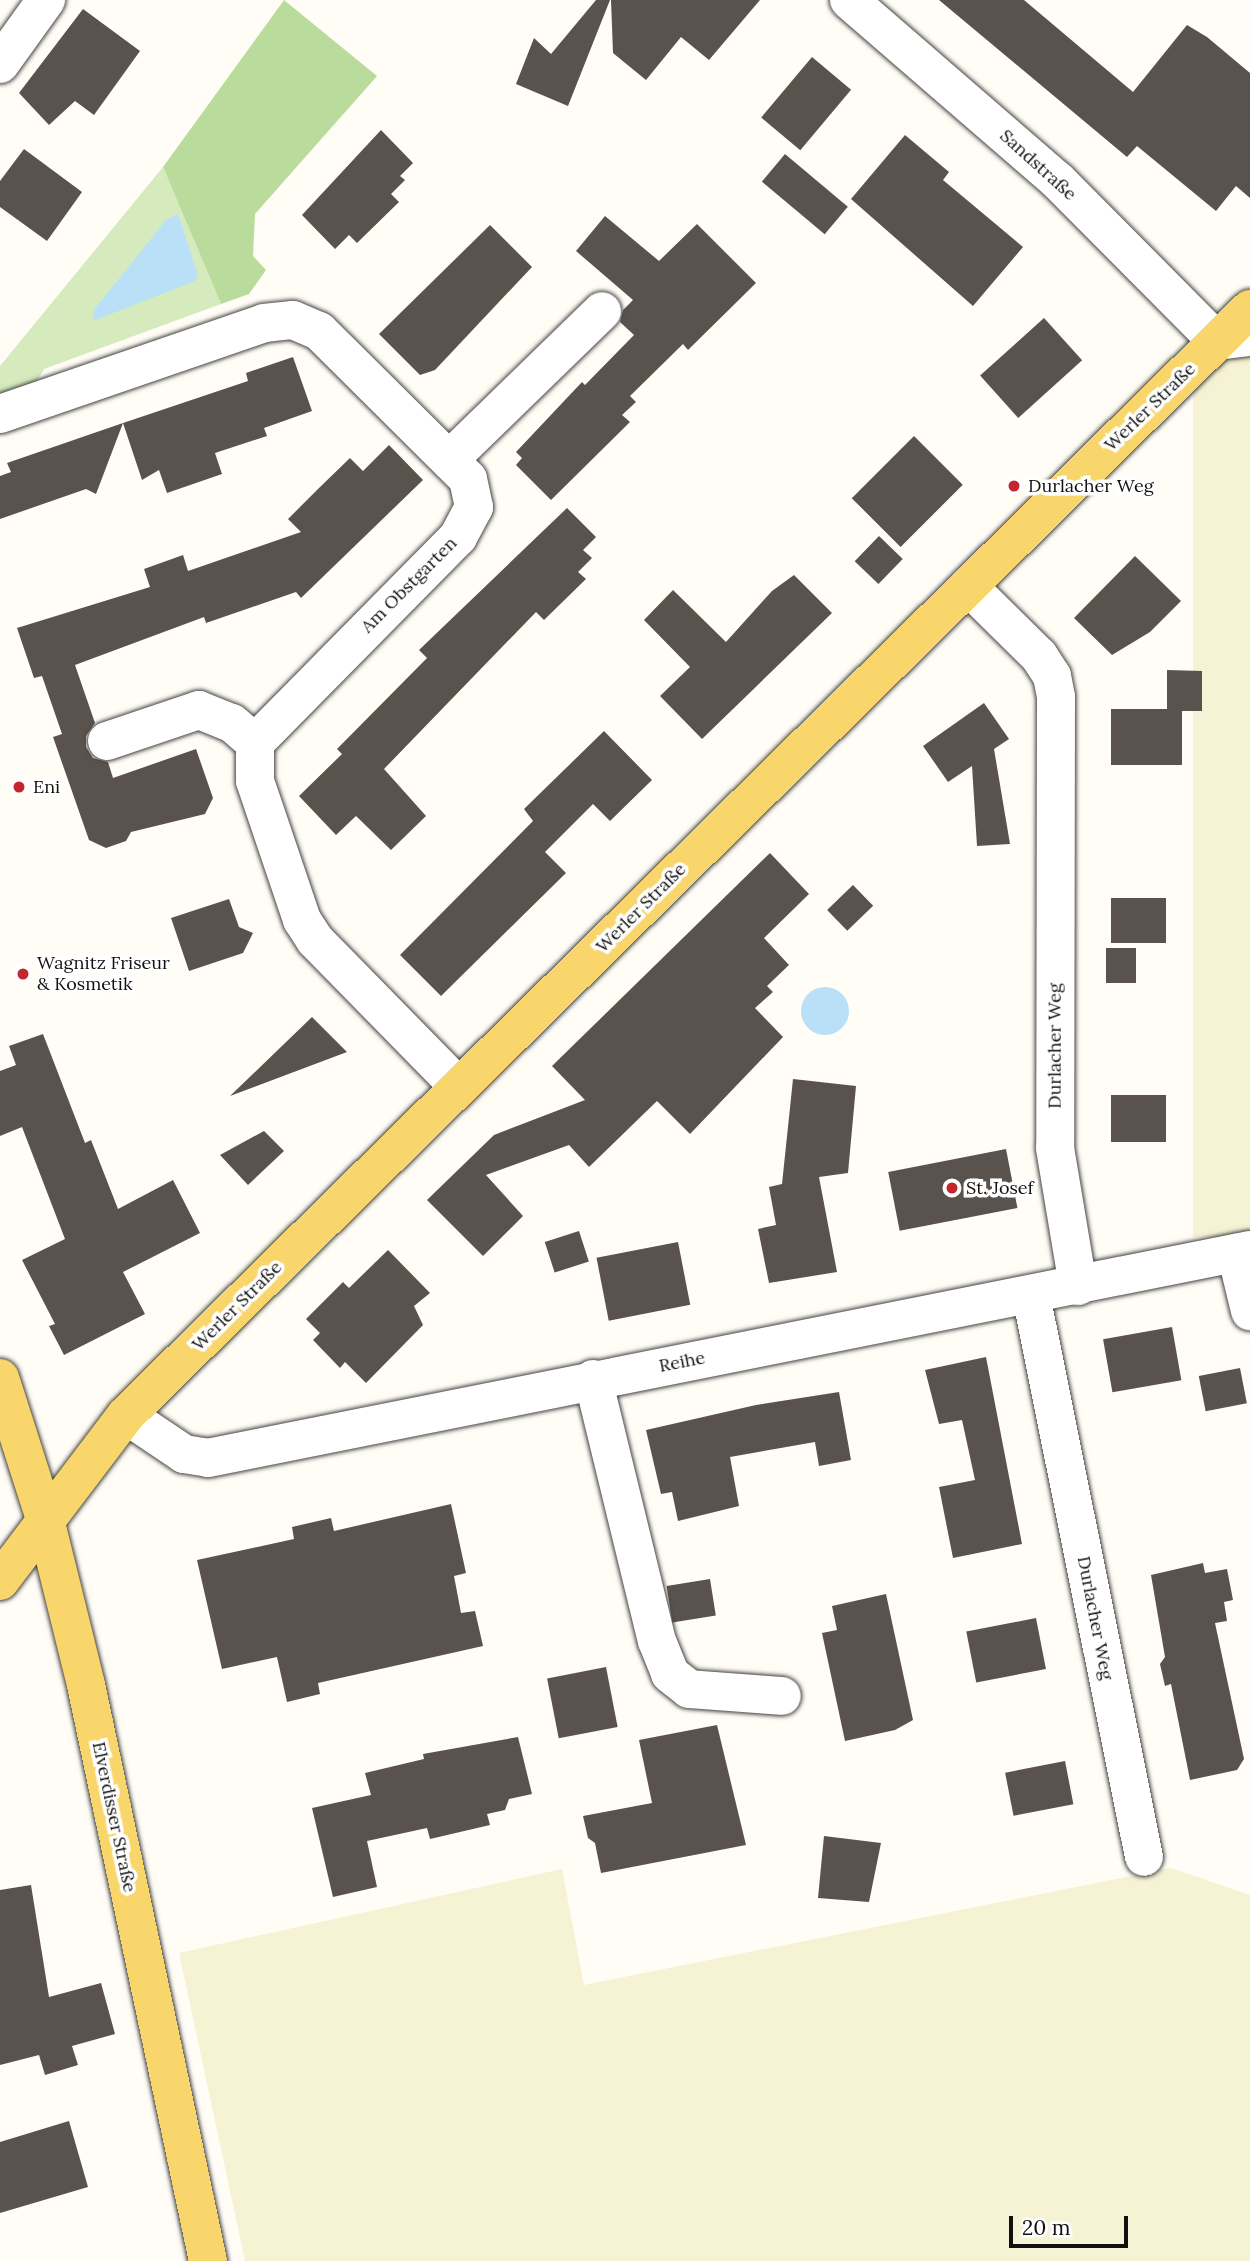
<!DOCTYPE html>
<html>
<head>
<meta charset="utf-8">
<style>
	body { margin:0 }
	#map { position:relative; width:1250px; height:2261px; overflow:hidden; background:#fffdf5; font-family:Lora,serif }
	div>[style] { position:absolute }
	.farmland>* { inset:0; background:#f6f3d4; transform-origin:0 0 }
	.green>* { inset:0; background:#d5ebbd }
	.forest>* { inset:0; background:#b9dc9c }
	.water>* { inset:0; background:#b9e0f7 }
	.round { border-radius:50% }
	.building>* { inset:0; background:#5a524d; transform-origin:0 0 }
	.roads { filter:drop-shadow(0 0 2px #444) drop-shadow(0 0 2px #444) }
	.minor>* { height:38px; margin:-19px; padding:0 19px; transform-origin:19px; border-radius:19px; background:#fff }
	.major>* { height:38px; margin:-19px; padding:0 19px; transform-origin:19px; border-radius:19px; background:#f9d66b }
	.dots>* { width:19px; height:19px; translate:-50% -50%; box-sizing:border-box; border:4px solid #fff; border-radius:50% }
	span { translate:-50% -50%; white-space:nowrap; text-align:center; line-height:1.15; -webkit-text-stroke:7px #fff; paint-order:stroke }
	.street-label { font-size:18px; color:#111 }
	.poi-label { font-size:18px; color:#111 }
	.left { translate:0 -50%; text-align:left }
	.scale { position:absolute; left:1009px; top:2216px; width:119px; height:32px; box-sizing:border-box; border:4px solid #111; border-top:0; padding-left:9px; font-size:21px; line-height:24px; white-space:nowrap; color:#111; -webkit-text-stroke:5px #fff; paint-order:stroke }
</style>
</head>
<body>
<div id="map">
	<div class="farmland">
		<i style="left:1250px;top:356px;width:881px;height:57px;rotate:90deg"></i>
		<i style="clip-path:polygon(1171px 1868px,1250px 1895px,1250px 2261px,245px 2261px,179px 1953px,562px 1869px,584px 1985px)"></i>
	</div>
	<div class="green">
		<i style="clip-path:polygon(163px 167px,221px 304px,44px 369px,33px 388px,0 400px,0 366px)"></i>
	</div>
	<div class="forest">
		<i style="clip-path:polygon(284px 0,377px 76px,255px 214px,253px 256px,266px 270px,249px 294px,221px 304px,163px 167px)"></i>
	</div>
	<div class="water">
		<i style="clip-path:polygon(178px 214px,198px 275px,195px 281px,93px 321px,93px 311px,166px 220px)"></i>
		<i class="round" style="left:801px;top:987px;width:48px;height:48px"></i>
	</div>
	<div class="building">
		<i style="clip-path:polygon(596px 0,610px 0,568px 106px,516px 84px,534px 38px,551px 54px)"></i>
		<i style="clip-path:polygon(611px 0,760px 0,709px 60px,681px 37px,646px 80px,613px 53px)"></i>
		<i style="clip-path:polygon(939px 0,1024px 0,1133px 92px,1187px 25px,1207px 37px,1250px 73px,1250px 198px,1236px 186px,1216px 211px,1137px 146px,1127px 157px)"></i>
		<i style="clip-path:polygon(83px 9px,140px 51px,94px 115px,75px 101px,49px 125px,19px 93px)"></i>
		<i style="left:812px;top:57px;width:51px;height:79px;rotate:40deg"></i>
		<i style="clip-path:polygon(381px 130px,413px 163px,400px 176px,405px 180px,391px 194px,399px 202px,357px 243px,349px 235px,335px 249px,302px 215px)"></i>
		<i style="clip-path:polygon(905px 135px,949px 172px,943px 180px,1023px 247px,973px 306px,851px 199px)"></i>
		<i style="clip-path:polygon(24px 149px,82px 192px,47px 241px,0 207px,0 181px)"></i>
		<i style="left:785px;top:154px;width:82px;height:36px;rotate:40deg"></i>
		<i style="clip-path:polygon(605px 216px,659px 261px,697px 224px,756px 283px,688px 350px,683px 344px,630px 396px,636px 402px,622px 415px,630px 422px,551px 500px,516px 465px,522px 458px,516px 452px,582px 382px,585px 385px,634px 335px,620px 322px,623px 310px,633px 300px,576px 251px)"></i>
		<i style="clip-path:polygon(490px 225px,532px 267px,435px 370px,420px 375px,379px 334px)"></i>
		<i style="left:1044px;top:318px;width:57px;height:86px;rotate:48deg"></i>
		<i style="clip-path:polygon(293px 357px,312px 411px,264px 428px,267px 436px,215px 453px,222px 474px,167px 493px,159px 470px,142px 480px,123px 423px,248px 381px,246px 373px)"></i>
		<i style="clip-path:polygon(123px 423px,96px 494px,86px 489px,0 519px,0 476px,11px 472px,7px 463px)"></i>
		<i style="left:914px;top:436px;width:69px;height:88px;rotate:45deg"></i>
		<i style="clip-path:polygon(389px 445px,423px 480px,301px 598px,296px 592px,206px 623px,204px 617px,75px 665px,95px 723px,86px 736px,86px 747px,93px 758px,108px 762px,113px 778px,196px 749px,213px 798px,205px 814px,131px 832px,126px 841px,106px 848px,89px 840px,53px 737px,62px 734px,42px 676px,34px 678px,17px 628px,150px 587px,144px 569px,183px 555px,188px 571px,301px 532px,288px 519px,319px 488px,350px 458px,363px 471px)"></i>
		<i style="clip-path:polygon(567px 508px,596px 537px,583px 550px,592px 558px,578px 572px,586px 579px,544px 620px,536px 612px,384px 769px,426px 816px,391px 850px,356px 816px,336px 835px,299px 796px,342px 754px,337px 749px,427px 658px,419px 650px)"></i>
		<i style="left:879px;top:536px;width:33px;height:35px;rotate:44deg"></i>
		<i style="clip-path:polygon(1135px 556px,1181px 601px,1150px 632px,1112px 655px,1074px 618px)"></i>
		<i style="clip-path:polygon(794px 575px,832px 613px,702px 739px,660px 696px,690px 667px,644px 620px,673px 590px,726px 642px,772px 591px)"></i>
		<i style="clip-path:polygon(1167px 670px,1202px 671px,1202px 711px,1182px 711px,1182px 765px,1111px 765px,1111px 709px,1167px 709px)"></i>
		<i style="clip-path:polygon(984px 703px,1009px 739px,994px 749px,1010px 844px,977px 846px,972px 766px,948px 782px,923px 746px)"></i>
		<i style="clip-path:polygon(604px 731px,652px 780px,610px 821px,593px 804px,545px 852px,566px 873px,441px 996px,400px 955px,533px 821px,524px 809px)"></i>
		<i style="clip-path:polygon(770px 853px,809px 894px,764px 938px,789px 965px,767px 986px,773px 992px,755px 1008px,783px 1037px,690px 1134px,657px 1101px,589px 1167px,569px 1145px,486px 1175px,523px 1216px,483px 1256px,427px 1200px,494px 1135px,585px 1100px,552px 1066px)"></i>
		<i style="left:853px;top:885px;width:29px;height:36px;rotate:46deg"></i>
		<i style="left:1166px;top:898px;width:45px;height:55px;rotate:90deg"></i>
		<i style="clip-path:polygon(229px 899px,239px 927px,253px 933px,243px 953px,189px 971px,171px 918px)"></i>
		<i style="left:1136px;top:948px;width:35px;height:30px;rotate:90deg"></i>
		<i style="clip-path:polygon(312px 1017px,347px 1052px,230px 1096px)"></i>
		<i style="clip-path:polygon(43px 1034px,85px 1143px,91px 1140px,118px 1209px,173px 1180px,200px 1233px,123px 1272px,145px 1314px,64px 1355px,49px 1326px,55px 1324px,22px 1260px,65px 1239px,22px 1127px,0 1136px,0 1071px,16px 1065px,9px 1046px)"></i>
		<i style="clip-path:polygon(793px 1079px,856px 1086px,848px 1173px,819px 1177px,837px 1272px,769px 1283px,758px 1229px,776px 1225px,769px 1187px,782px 1184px)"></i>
		<i style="left:1111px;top:1095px;width:55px;height:47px"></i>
		<i style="clip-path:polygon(264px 1131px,284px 1151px,248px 1185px,220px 1155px)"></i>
		<i style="left:1006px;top:1149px;width:60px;height:120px;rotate:79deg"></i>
		<i style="left:579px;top:1231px;width:32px;height:36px;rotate:72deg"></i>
		<i style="left:678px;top:1242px;width:64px;height:83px;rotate:79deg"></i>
		<i style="clip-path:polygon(388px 1250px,430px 1293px,414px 1306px,423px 1325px,366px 1383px,345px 1362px,340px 1368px,313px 1340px,320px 1333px,306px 1319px,343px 1282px,349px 1288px)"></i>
		<i style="left:1172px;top:1327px;width:54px;height:70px;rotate:80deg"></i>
		<i style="clip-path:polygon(986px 1357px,1022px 1544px,953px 1558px,939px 1487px,975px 1480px,962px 1420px,939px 1424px,925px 1370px)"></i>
		<i style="left:1240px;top:1368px;width:36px;height:42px;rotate:79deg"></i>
		<i style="clip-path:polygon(839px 1392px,851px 1460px,819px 1466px,815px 1442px,730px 1457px,739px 1506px,678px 1521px,672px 1492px,661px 1494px,646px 1430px,756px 1405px)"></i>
		<i style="clip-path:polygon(451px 1504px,466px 1573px,454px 1576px,461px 1613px,475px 1611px,483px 1646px,318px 1683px,320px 1694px,287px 1702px,277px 1657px,222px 1669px,197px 1560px,294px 1539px,292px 1527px,331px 1518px,334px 1531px)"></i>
		<i style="clip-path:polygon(1203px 1563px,1205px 1573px,1227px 1569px,1233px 1600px,1224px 1602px,1227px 1621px,1215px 1623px,1244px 1759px,1237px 1770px,1190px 1780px,1171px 1684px,1165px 1686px,1160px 1664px,1165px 1657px,1151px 1575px)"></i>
		<i style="left:710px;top:1579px;width:37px;height:44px;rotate:81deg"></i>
		<i style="clip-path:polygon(886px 1594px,913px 1720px,895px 1730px,845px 1741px,822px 1633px,837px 1630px,832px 1606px)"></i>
		<i style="left:1036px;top:1618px;width:52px;height:71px;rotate:79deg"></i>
		<i style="left:606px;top:1667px;width:61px;height:60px;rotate:79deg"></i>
		<i style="clip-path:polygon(717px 1725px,746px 1845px,601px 1873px,595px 1843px,588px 1838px,583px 1816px,652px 1803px,639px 1740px)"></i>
		<i style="clip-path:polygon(518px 1737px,532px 1794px,509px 1799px,505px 1810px,487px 1814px,490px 1825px,430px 1839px,427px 1828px,367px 1841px,377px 1887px,333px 1897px,312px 1808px,371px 1795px,365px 1773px,424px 1759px,423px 1754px)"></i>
		<i style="left:1065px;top:1761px;width:44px;height:61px;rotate:79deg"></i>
		<i style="clip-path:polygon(824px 1836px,881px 1843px,869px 1902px,818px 1898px)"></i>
		<i style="clip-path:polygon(31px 1885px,49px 1997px,101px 1983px,115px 2034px,72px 2046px,78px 2065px,45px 2075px,39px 2055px,0 2065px,0 1890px)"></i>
		<i style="clip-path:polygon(69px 2121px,88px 2187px,0 2213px,0 2142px)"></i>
	</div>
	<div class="roads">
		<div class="minor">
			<i style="left:849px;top:0;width:275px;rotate:40.9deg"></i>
			<i style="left:1057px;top:180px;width:227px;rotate:45.2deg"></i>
			<i style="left:1217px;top:341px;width:33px;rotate:-7deg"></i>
			<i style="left:0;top:64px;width:79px;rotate:-54.3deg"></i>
			<i style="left:0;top:414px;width:279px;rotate:-19deg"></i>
			<i style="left:264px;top:323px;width:29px;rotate:-6deg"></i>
			<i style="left:293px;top:320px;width:28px;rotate:23deg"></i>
			<i style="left:319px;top:331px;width:210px;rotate:44.8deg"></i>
			<i style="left:468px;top:479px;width:29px;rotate:78deg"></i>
			<i style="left:474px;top:507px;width:34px;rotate:118deg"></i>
			<i style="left:458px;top:537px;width:289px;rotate:134.6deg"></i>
			<i style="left:255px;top:743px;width:38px;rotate:90deg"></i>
			<i style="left:255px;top:781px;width:147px;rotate:71.3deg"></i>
			<i style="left:302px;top:920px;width:24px;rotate:57deg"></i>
			<i style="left:315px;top:940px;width:206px;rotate:45.6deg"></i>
			<i style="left:450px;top:459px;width:212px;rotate:-44.2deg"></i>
			<i style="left:968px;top:586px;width:100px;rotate:44.6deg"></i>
			<i style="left:1039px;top:656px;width:24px;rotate:57deg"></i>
			<i style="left:1052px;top:676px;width:21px;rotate:79deg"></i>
			<i style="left:1056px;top:697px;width:451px;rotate:90.1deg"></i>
			<i style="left:1055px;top:1148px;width:140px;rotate:80.5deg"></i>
			<i style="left:107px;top:741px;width:97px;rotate:-18.6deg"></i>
			<i style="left:199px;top:710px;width:35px;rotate:22deg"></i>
			<i style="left:232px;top:723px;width:30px;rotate:41deg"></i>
			<i style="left:1236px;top:1253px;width:60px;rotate:76.4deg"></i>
			<i style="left:1031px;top:1295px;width:573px;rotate:78.63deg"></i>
			<i style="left:593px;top:1379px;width:270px;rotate:76.3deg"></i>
			<i style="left:657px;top:1641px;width:35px;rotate:68deg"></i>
			<i style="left:670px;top:1674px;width:24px;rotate:38deg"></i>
			<i style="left:689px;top:1689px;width:93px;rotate:4.3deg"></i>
			<i style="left:126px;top:1415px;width:70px;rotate:33.9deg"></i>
			<i style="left:184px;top:1454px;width:24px;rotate:9deg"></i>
			<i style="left:208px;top:1458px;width:1063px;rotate:-11.29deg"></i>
		</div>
		<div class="major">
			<i style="left:0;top:1378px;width:148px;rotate:72.3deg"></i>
			<i style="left:45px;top:1519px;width:171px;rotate:76.1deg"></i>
			<i style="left:86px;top:1685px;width:589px;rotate:78.04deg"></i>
			<i style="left:0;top:1581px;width:208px;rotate:-52.8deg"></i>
			<i style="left:126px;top:1415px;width:1577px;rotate:-44.54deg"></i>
		</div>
	</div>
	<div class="dots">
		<i style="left:1014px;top:486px;background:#c4262e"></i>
		<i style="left:19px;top:787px;background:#c4262e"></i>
		<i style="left:23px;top:974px;background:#c4262e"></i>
		<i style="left:952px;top:1188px;background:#c4262e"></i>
	</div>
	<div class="street-label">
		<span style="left:1038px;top:165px;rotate:42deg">Sandstraße</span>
		<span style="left:1150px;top:407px;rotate:-44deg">Werler Straße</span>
		<span style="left:409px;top:585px;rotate:-45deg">Am Obstgarten</span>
		<span style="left:641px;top:908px;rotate:-45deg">Werler Straße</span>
		<span style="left:1055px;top:1046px;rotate:-90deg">Durlacher Weg</span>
		<span style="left:237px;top:1306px;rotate:-45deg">Werler Straße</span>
		<span style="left:682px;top:1362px;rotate:-11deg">Reihe</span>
		<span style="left:1095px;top:1618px;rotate:79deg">Durlacher Weg</span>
		<span style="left:114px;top:1817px;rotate:78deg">Elverdisser Straße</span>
	</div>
	<div class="poi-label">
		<span class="left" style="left:1028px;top:486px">Durlacher Weg</span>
		<span class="left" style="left:33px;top:787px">Eni</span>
		<span class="left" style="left:37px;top:974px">Wagnitz Friseur<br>&amp; Kosmetik</span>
		<span class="left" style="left:966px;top:1188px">St. Josef</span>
	</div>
	<div class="scale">20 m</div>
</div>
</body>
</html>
